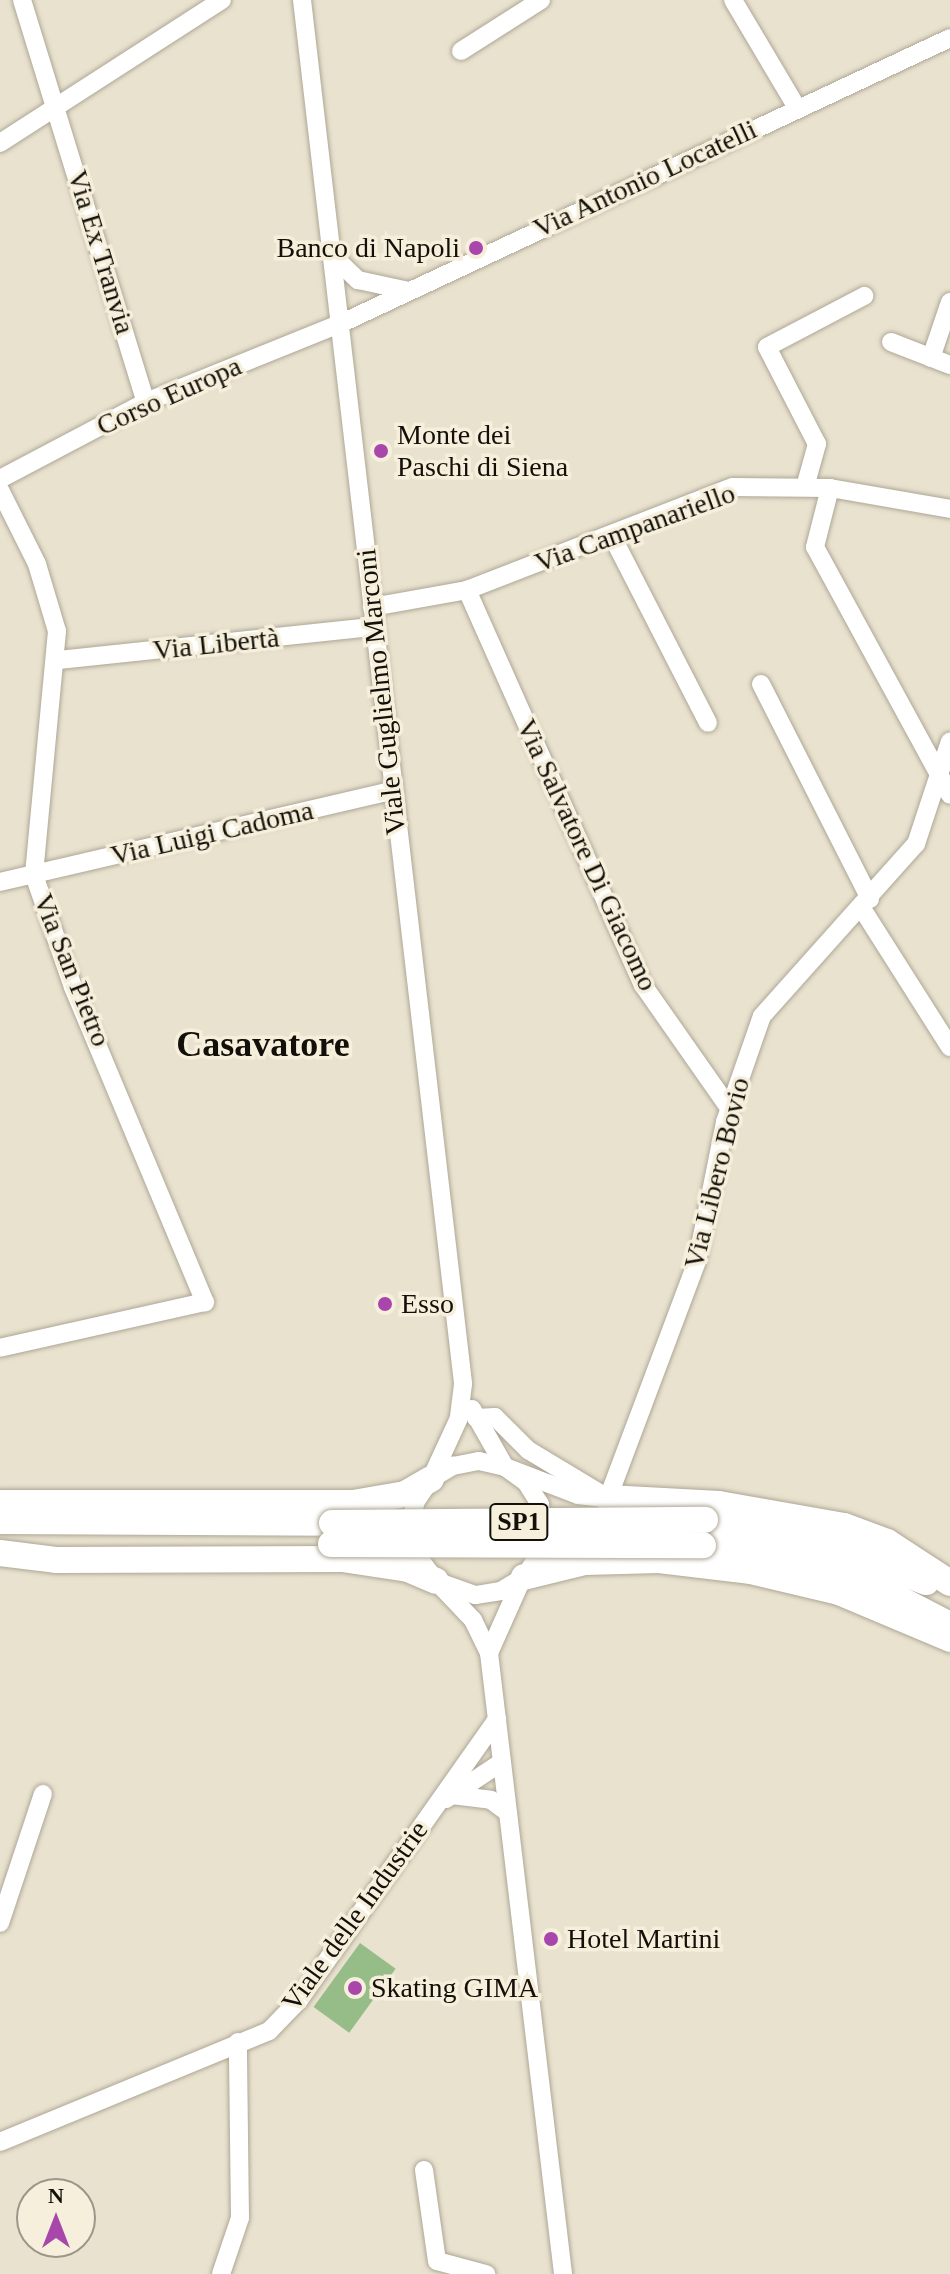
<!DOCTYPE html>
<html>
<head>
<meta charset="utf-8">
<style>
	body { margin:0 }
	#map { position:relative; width:950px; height:2274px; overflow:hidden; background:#e9e2cf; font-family:"Times New Roman",serif }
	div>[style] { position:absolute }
	.green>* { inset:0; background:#96bc87; transform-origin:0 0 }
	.roads { filter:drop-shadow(0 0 2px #aea796) drop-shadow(0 0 2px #aea796) }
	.minor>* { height:18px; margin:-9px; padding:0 9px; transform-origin:9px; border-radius:9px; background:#fff }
	.highway>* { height:26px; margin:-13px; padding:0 13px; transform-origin:13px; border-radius:13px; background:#fff }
	.bridges { filter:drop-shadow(0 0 2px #aea796) drop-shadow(0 0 2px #aea796) }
	.highway-bridge>* { height:26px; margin:-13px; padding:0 13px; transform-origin:13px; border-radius:13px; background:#fff }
	.dots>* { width:22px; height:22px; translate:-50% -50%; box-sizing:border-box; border:4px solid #f6efdc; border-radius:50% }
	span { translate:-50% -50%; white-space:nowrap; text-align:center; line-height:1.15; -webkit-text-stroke:7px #f6efdc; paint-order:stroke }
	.shield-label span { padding:2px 6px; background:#f6efdc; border:2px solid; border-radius:6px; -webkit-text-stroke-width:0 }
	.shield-label { font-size:26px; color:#13100a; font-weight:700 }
	.street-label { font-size:28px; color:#13100a }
	.poi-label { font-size:28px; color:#13100a }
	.right { translate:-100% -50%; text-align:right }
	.left { translate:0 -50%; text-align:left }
	.district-label { font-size:36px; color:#13100a; font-weight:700 }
	.north { position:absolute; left:16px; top:2178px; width:80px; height:80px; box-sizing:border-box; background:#f6efdc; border:2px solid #9b9688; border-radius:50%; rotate:0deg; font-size:22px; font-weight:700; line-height:32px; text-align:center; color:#13100a }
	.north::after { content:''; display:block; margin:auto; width:28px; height:36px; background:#a846ac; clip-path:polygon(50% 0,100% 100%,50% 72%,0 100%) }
</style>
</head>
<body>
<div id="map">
	<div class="green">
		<i style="left:360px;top:1943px;width:44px;height:79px;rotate:36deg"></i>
	</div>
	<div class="roads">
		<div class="minor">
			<i style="left:22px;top:0;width:421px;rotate:72.9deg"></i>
			<i style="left:302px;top:0;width:1393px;rotate:83.36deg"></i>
			<i style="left:463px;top:1384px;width:34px;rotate:97deg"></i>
			<i style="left:459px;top:1418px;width:67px;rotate:114.7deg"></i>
			<i style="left:733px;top:0;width:126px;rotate:59.3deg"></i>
			<i style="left:461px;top:51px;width:95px;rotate:-32.5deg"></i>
			<i style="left:0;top:143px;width:264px;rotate:-32.8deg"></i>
			<i style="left:335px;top:258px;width:32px;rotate:44deg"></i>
			<i style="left:358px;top:280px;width:52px;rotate:12.2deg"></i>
			<i style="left:891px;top:342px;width:63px;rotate:21.3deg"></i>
			<i style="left:931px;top:358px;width:59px;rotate:-71.3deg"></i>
			<i style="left:0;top:479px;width:165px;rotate:-27.8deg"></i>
			<i style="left:146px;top:402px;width:211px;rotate:-22deg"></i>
			<i style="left:342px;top:323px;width:671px;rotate:-25.11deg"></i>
			<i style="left:805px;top:487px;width:45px;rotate:-74.4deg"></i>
			<i style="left:817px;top:444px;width:109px;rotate:-117.3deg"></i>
			<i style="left:767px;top:347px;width:110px;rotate:-27.7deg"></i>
			<i style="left:830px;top:488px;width:61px;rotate:104.3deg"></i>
			<i style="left:815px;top:547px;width:282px;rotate:61.4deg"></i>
			<i style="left:0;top:490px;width:83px;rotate:63.4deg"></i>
			<i style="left:37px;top:564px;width:70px;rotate:73.4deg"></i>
			<i style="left:57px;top:631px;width:245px;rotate:95.4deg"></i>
			<i style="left:34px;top:875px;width:119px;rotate:70.8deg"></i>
			<i style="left:73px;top:987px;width:342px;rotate:67.3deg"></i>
			<i style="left:205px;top:1302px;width:210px;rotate:167.4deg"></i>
			<i style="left:612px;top:536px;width:210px;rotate:62.8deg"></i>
			<i style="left:467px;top:590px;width:432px;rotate:66deg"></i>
			<i style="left:643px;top:985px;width:150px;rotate:55deg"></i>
			<i style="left:372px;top:607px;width:97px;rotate:-10.1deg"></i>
			<i style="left:467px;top:590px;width:285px;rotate:-21.2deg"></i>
			<i style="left:733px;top:487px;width:97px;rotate:0.6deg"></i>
			<i style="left:830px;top:488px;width:122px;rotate:9.9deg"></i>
			<i style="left:58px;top:660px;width:318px;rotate:-6deg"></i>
			<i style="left:761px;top:684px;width:241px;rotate:63.1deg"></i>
			<i style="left:0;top:882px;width:400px;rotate:-13.1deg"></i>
			<i style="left:861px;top:907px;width:166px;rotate:57.6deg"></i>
			<i style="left:472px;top:1409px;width:67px;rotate:60.4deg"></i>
			<i style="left:505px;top:1467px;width:26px;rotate:36deg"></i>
			<i style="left:526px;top:1482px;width:26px;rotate:58deg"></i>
			<i style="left:540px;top:1504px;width:26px;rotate:81deg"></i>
			<i style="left:544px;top:1530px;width:25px;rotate:101deg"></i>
			<i style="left:539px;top:1555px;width:27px;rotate:124deg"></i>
			<i style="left:524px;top:1577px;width:27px;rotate:149deg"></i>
			<i style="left:501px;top:1591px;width:26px;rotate:171deg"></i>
			<i style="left:475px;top:1595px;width:41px;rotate:-160.3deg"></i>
			<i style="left:436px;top:1581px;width:36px;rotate:-127deg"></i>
			<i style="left:414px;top:1552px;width:26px;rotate:-99deg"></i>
			<i style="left:410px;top:1526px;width:26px;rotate:-77deg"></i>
			<i style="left:416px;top:1501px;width:27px;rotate:-56deg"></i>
			<i style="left:431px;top:1479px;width:26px;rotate:-31deg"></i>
			<i style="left:453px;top:1466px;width:26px;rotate:-11deg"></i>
			<i style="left:479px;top:1461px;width:27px;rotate:13deg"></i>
			<i style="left:505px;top:1467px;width:78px;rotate:21deg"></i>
			<i style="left:578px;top:1495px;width:26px;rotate:7deg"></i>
			<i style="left:476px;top:1418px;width:19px;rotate:-3deg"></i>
			<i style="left:495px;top:1417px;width:47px;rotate:45deg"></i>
			<i style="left:528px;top:1450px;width:93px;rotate:31deg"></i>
			<i style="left:608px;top:1498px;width:253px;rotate:-69.4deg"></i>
			<i style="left:697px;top:1261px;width:142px;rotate:-78.6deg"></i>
			<i style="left:725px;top:1122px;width:112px;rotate:-70.8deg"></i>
			<i style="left:762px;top:1016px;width:231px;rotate:-48.2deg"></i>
			<i style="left:916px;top:844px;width:108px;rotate:-71.7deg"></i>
			<i style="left:436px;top:1581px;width:54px;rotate:46.5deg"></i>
			<i style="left:473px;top:1620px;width:37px;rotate:64deg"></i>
			<i style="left:489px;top:1653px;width:625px;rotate:83.2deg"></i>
			<i style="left:489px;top:1653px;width:81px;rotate:-66deg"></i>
			<i style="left:452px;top:1795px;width:39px;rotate:7deg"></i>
			<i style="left:491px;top:1800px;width:21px;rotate:37deg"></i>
			<i style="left:446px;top:1799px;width:67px;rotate:-33.5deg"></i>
			<i style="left:0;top:1923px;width:136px;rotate:-71.6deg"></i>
			<i style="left:0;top:2142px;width:291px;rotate:-22.4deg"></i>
			<i style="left:269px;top:2031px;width:43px;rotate:-45.9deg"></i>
			<i style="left:299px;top:2000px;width:344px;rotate:-54.8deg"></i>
			<i style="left:424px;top:2170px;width:92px;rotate:81.9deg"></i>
			<i style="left:437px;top:2261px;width:51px;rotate:14.9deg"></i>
			<i style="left:221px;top:2274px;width:59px;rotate:-71.3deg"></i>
			<i style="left:240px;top:2218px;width:176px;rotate:-90.7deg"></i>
		</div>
		<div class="highway">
			<i style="left:608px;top:1498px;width:111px;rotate:3.1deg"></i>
			<i style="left:719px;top:1504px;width:127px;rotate:10deg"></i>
			<i style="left:844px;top:1526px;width:46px;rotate:20.4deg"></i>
			<i style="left:887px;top:1542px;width:75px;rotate:33.1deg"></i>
			<i style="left:0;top:1503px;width:353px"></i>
			<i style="left:353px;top:1503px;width:53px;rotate:-9.8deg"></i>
			<i style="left:405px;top:1494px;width:30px;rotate:-30deg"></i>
			<i style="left:705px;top:1520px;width:118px;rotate:10.3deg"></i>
			<i style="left:821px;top:1541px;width:113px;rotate:21.3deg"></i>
			<i style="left:0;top:1521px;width:332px;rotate:0.3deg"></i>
			<i style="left:703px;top:1545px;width:110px;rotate:10.5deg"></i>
			<i style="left:811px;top:1565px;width:59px;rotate:16.9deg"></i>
			<i style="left:867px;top:1582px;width:93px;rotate:27.4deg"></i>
			<i style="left:0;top:1553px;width:56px;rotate:7.1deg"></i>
			<i style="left:56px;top:1560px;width:286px;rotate:-0.2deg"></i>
			<i style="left:342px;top:1559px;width:67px;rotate:8.6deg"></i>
			<i style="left:408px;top:1569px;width:30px;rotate:23deg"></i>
			<i style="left:524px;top:1577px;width:63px;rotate:-13.8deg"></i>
			<i style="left:585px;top:1562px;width:74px;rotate:-1.5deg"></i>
			<i style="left:659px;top:1560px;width:93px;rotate:6.8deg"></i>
			<i style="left:751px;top:1571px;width:90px;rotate:13.4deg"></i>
			<i style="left:839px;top:1592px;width:121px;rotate:22.9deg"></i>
		</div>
	</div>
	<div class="bridges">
		<div class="highway-bridge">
			<i style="left:332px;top:1523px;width:373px;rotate:-0.5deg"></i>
			<i style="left:331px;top:1544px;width:372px;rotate:0.2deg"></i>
		</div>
	</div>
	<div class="dots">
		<i style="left:476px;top:248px;background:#a846ac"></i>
		<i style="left:381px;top:451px;background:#a846ac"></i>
		<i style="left:385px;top:1304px;background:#a846ac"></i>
		<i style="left:551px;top:1939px;background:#a846ac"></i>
		<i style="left:355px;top:1988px;background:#a846ac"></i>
	</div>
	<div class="shield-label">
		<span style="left:519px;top:1522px">SP1</span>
	</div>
	<div class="street-label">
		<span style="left:645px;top:179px;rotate:-25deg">Via Antonio Locatelli</span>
		<span style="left:101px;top:252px;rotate:73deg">Via Ex Tranvia</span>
		<span style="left:169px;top:396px;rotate:-24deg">Corso Europa</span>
		<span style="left:635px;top:528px;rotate:-20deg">Via Campanariello</span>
		<span style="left:216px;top:644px;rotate:-6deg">Via Libertà</span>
		<span style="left:381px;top:692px;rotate:-96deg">Viale Guglielmo Marconi</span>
		<span style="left:212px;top:833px;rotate:-13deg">Via Luigi Cadoma</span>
		<span style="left:587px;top:855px;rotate:65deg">Via Salvatore Di Giacomo</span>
		<span style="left:72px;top:970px;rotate:68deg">Via San Pietro</span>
		<span style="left:717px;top:1173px;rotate:-76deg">Via Libero Bovio</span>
		<span style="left:355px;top:1916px;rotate:-54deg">Viale delle Industrie</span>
	</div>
	<div class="poi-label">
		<span class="right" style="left:460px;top:248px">Banco di Napoli</span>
		<span class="left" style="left:397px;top:451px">Monte dei<br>Paschi di Siena</span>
		<span class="left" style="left:401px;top:1304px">Esso</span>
		<span class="left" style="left:567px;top:1939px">Hotel Martini</span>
		<span class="left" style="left:371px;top:1988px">Skating GIMA</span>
	</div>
	<div class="district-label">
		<span style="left:263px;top:1045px">Casavatore</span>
	</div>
	<div class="north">N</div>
</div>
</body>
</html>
